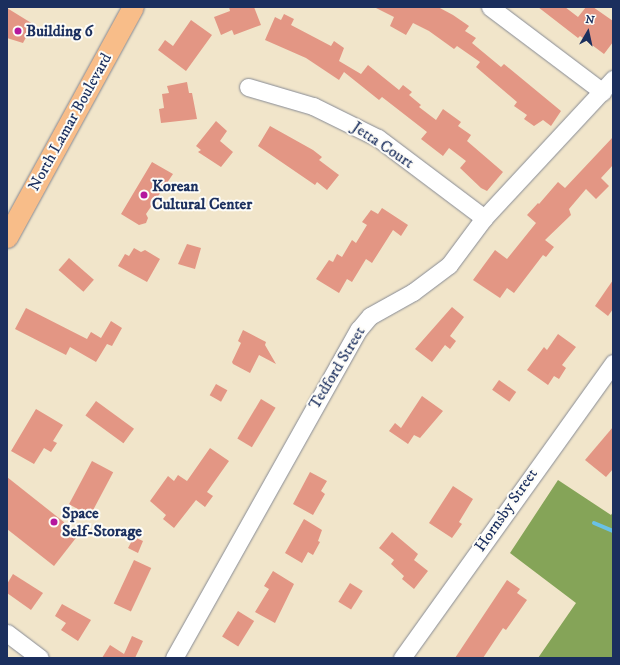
<!DOCTYPE html>
<html>
<head>
<meta charset="utf-8">
<style>
	body { margin:0 }
	#map { position:relative; width:620px; height:665px; overflow:hidden; background:#f1e5ca; font-family:"IM FELL DW Pica",serif }
	div>[style] { position:absolute }
	.forest>* { inset:0; background:#85a458 }
	.stream>* { height:4px; margin:-2px; padding:0 2px; transform-origin:2px; border-radius:2px; background:#6ac1e7 }
	.building>* { inset:0; background:#e39684; transform-origin:0 0 }
	.roads { filter:drop-shadow(0 0 1px #868a94) drop-shadow(0 0 1px #868a94) }
	.minor>* { height:17px; margin:-8.5px; padding:0 8.5px; transform-origin:8.5px; border-radius:8.5px; background:#fff }
	.major>* { height:21px; margin:-10.5px; padding:0 10.5px; transform-origin:10.5px; border-radius:10.5px; background:#f8bd89 }
	.dots>* { width:11px; height:11px; translate:-50% -50%; box-sizing:border-box; border:2px solid #fdfcf7; border-radius:50% }
	span { translate:-50% -50%; white-space:nowrap; text-align:center; line-height:1.15; -webkit-text-stroke:4px #fdfcf7; paint-order:stroke }
	.poi-label { font-size:16px; color:#1b2f5e; font-weight:700 }
	.left { translate:0 -50%; text-align:left }
	.street-label { font-size:16px; color:#1b2f5e }
	.frame { position:absolute; inset:0; border:8px solid #1b2f5e; pointer-events:none }
	.north { position:absolute; left:568px; top:12px; width:40px; height:40px; -webkit-text-stroke:3px #fdfcf7; paint-order:stroke; rotate:9deg; font-size:11px; font-weight:700; line-height:16px; text-align:center; color:#1b2f5e }
	.north::after { content:''; display:block; margin:auto; width:14px; height:18px; background:#1b2f5e; clip-path:polygon(50% 0,100% 100%,50% 72%,0 100%) }
</style>
</head>
<body>
<div id="map">
	<div class="forest">
		<i style="clip-path:polygon(558px 480px,611px 515px,613px 512px,613px 658px,538px 658px,576px 603px,510px 553px)"></i>
	</div>
	<div class="stream">
		<i style="left:594px;top:523px;width:21px;rotate:23deg"></i>
	</div>
	<div class="building">
		<i style="clip-path:polygon(229px 7px,254px 7px,261px 25px,234px 35px,232px 30px,221px 35px,214px 17px,230px 11px)"></i>
		<i style="clip-path:polygon(374px 7px,438px 7px,453px 15px,469px 26px,465px 31px,476px 38px,472px 43px,501px 67px,504px 64px,561px 111px,551px 126px,543px 120px,534px 126px,524px 119px,527px 115px,514px 106px,517px 102px,476px 67px,480px 62px,457px 46px,454px 49px,429px 31px,413px 23px,406px 35px,390px 26px,394px 17px)"></i>
		<i style="clip-path:polygon(538px 7px,565px 7px,578px 17px,586px 7px,593px 7px,613px 21px,613px 42px,604px 54px,580px 36px,578px 38px)"></i>
		<i style="clip-path:polygon(7px 8px,33px 24px,23px 43px,7px 38px)"></i>
		<i style="clip-path:polygon(284px 14px,294px 19px,291px 25px,331px 46px,334px 41px,344px 48px,339px 61px,361px 74px,368px 65px,399px 90px,403px 85px,412px 92px,409px 95px,421px 105px,419px 107px,436px 120px,443px 109px,461px 122px,458px 126px,471px 135px,467px 141px,503px 172px,487px 191px,481px 188px,460px 168px,466px 161px,449px 148px,443px 156px,421px 139px,427px 132px,382px 97px,379px 100px,344px 72px,339px 80px,306px 58px,265px 40px,275px 17px,281px 20px)"></i>
		<i style="clip-path:polygon(191px 20px,212px 35px,186px 71px,158px 50px,165px 40px,173px 46px)"></i>
		<i style="clip-path:polygon(187px 82px,189px 93px,192px 93px,197px 119px,161px 123px,159px 109px,164px 108px,162px 94px,169px 93px,167px 86px)"></i>
		<i style="clip-path:polygon(216px 121px,227px 131px,220px 141px,233px 152px,221px 167px,198px 152px,201px 150px,196px 146px)"></i>
		<i style="clip-path:polygon(270px 126px,313px 150px,322px 157px,319px 160px,339px 175px,327px 190px,317px 182px,315px 185px,258px 146px)"></i>
		<i style="clip-path:polygon(613px 137px,613px 165px,601px 178px,609px 186px,596px 199px,586px 189px,569px 209px,571px 215px,545px 240px,554px 247px,546px 257px,543px 255px,514px 293px,507px 288px,500px 298px,473px 280px,495px 250px,507px 259px,536px 223px,527px 215px,538px 203px,539px 204px,558px 182px,565px 188px)"></i>
		<i style="clip-path:polygon(152px 162px,173px 174px,146px 214px,148px 218px,146px 223px,139px 225px,121px 214px)"></i>
		<i style="clip-path:polygon(382px 208px,408px 225px,401px 236px,393px 230px,372px 263px,366px 259px,352px 282px,347px 279px,339px 293px,316px 279px,329px 260px,333px 262px,337px 254px,342px 257px,352px 240px,356px 243px,367px 225px,362px 222px,371px 210px,378px 214px)"></i>
		<i style="clip-path:polygon(187px 244px,201px 248px,195px 269px,178px 264px)"></i>
		<i style="clip-path:polygon(134px 248px,141px 252px,145px 250px,160px 259px,147px 282px,118px 266px,125px 254px,129px 256px)"></i>
		<i style="left:69px;top:258px;width:33px;height:16px;rotate:41deg"></i>
		<i style="clip-path:polygon(613px 280px,613px 309px,608px 316px,595px 306px)"></i>
		<i style="clip-path:polygon(452px 307px,464px 317px,450px 336px,456px 341px,450px 349px,445px 345px,432px 362px,415px 349px)"></i>
		<i style="clip-path:polygon(26px 308px,87px 339px,91px 332px,101px 338px,111px 321px,122px 328px,112px 346px,107px 344px,96px 362px,70px 347px,66px 355px,15px 329px)"></i>
		<i style="clip-path:polygon(243px 330px,266px 342px,265px 345px,276px 364px,259px 355px,250px 373px,233px 364px,232px 362px,241px 343px,238px 341px)"></i>
		<i style="clip-path:polygon(558px 334px,576px 347px,562px 365px,566px 368px,559px 379px,554px 376px,548px 385px,527px 370px,544px 347px,547px 350px)"></i>
		<i style="left:499px;top:380px;width:21px;height:12px;rotate:35deg"></i>
		<i style="left:216px;top:384px;width:13px;height:13px;rotate:29deg"></i>
		<i style="clip-path:polygon(422px 396px,443px 411px,420px 438px,414px 435px,408px 444px,389px 431px,395px 423px,401px 428px)"></i>
		<i style="left:261px;top:399px;width:17px;height:46px;rotate:31deg"></i>
		<i style="left:96px;top:401px;width:47px;height:18px;rotate:36deg"></i>
		<i style="clip-path:polygon(36px 409px,63px 425px,53px 441px,57px 443px,51px 452px,44px 448px,34px 464px,11px 451px)"></i>
		<i style="clip-path:polygon(613px 427px,613px 469px,606px 477px,585px 460px)"></i>
		<i style="clip-path:polygon(210px 448px,229px 461px,207px 492px,213px 496px,205px 507px,196px 500px,174px 528px,163px 519px,166px 515px,150px 501px,168px 476px,174px 481px,178px 475px,187px 481px)"></i>
		<i style="left:92px;top:461px;width:24px;height:49px;rotate:28deg"></i>
		<i style="clip-path:polygon(310px 472px,327px 481px,321px 491px,325px 494px,313px 515px,293px 504px)"></i>
		<i style="clip-path:polygon(7px 477px,79px 534px,54px 566px,7px 529px)"></i>
		<i style="clip-path:polygon(453px 486px,473px 499px,459px 522px,462px 524px,452px 538px,429px 523px)"></i>
		<i style="clip-path:polygon(304px 519px,322px 530px,318px 541px,320px 542px,313px 555px,308px 552px,302px 563px,285px 553px)"></i>
		<i style="clip-path:polygon(392px 532px,418px 554px,414px 560px,428px 571px,414px 589px,402px 579px,404px 576px,391px 564px,394px 560px,379px 548px)"></i>
		<i style="clip-path:polygon(134px 537px,143px 541px,138px 553px,128px 548px)"></i>
		<i style="left:134px;top:560px;width:19px;height:48px;rotate:25deg"></i>
		<i style="clip-path:polygon(273px 571px,294px 584px,275px 623px,255px 612px,269px 589px,264px 586px)"></i>
		<i style="clip-path:polygon(13px 574px,43px 593px,31px 610px,7px 593px,7px 584px)"></i>
		<i style="clip-path:polygon(507px 580px,520px 589px,517px 593px,527px 600px,506px 630px,503px 628px,483px 658px,455px 658px)"></i>
		<i style="left:350px;top:583px;width:15px;height:22px;rotate:32deg"></i>
		<i style="clip-path:polygon(62px 604px,91px 620px,78px 641px,61px 630px,66px 623px,55px 616px)"></i>
		<i style="left:238px;top:611px;width:19px;height:30px;rotate:32deg"></i>
		<i style="clip-path:polygon(132px 636px,143px 641px,135px 658px,102px 658px,110px 645px,124px 654px)"></i>
	</div>
	<div class="roads">
		<div class="minor">
			<i style="left:490px;top:7px;width:141px;rotate:37deg"></i>
			<i style="left:248px;top:87px;width:68px;rotate:16.3deg"></i>
			<i style="left:313px;top:106px;width:72px;rotate:26.2deg"></i>
			<i style="left:378px;top:138px;width:133px;rotate:37deg"></i>
			<i style="left:7px;top:633px;width:41px;rotate:37.1deg"></i>
			<i style="left:174px;top:658px;width:377px;rotate:-60.7deg"></i>
			<i style="left:359px;top:329px;width:17px;rotate:-50deg"></i>
			<i style="left:370px;top:316px;width:49px;rotate:-29.2deg"></i>
			<i style="left:413px;top:292px;width:45px;rotate:-36.9deg"></i>
			<i style="left:449px;top:265px;width:59px;rotate:-53.3deg"></i>
			<i style="left:484px;top:218px;width:190px;rotate:-47.1deg"></i>
			<i style="left:402px;top:658px;width:363px;rotate:-54.4deg"></i>
		</div>
		<div class="major">
			<i style="left:7px;top:237px;width:262px;rotate:-61.3deg"></i>
		</div>
	</div>
	<div class="dots">
		<i style="left:18px;top:31px;background:#b5179e"></i>
		<i style="left:144px;top:195px;background:#b5179e"></i>
		<i style="left:54px;top:522px;background:#b5179e"></i>
	</div>
	<div class="poi-label">
		<span class="left" style="left:26px;top:31px">Building 6</span>
		<span class="left" style="left:152px;top:195px">Korean<br>Cultural Center</span>
		<span class="left" style="left:62px;top:522px">Space<br>Self-Storage</span>
	</div>
	<div class="street-label">
		<span style="left:70px;top:122px;rotate:-61deg">North Lamar Boulevard</span>
		<span style="left:383px;top:145px;rotate:34deg">Jetta Court</span>
		<span style="left:337px;top:368px;rotate:-59deg">Tedford Street</span>
		<span style="left:506px;top:510px;rotate:-55deg">Hornsby Street</span>
	</div>
	<div class="frame"></div>
	<div class="north">N</div>
</div>
</body>
</html>
